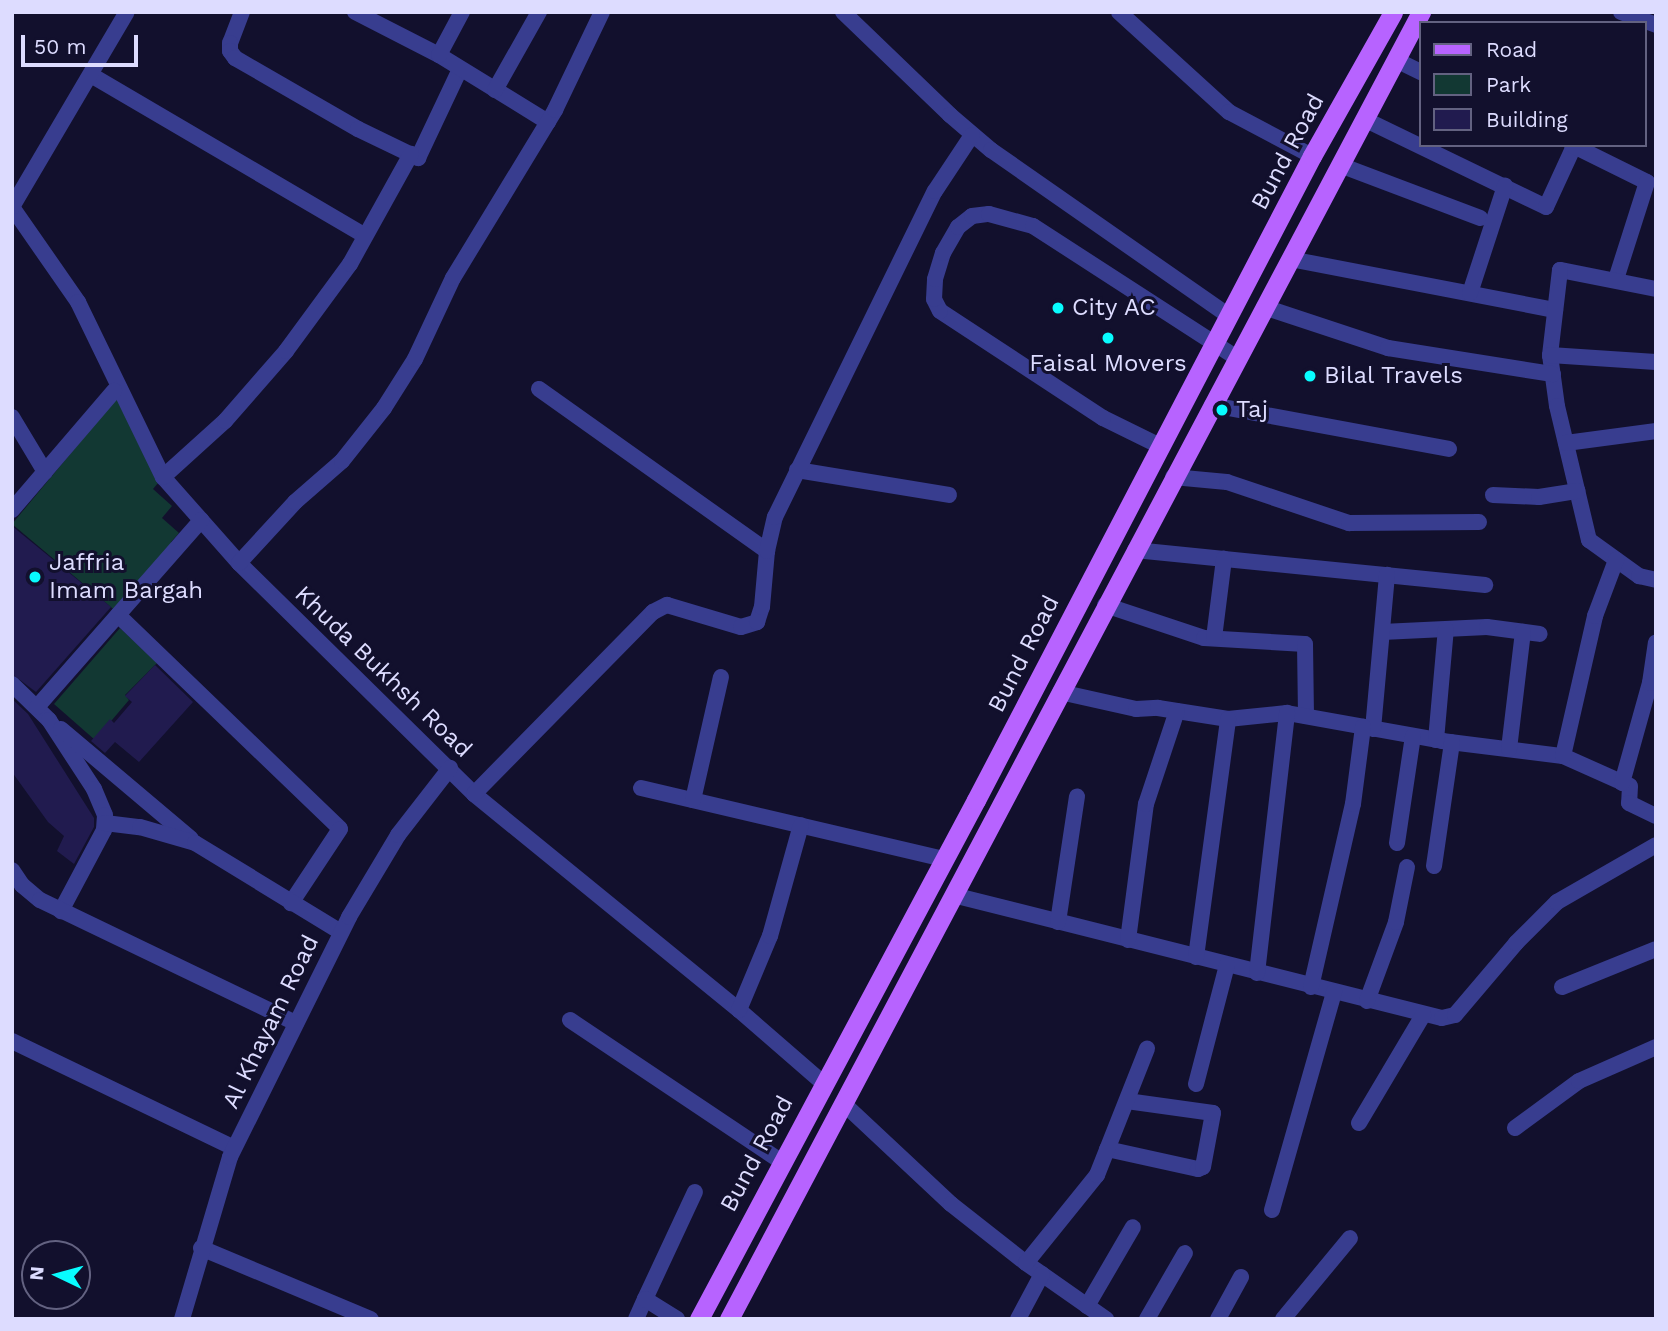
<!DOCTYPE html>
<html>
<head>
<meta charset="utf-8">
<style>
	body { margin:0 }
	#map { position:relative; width:1668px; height:1331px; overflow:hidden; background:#12102d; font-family:"Work Sans",sans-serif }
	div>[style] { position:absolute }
	.green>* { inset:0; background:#123833 }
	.building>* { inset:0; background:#211b4f }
	.minor>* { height:16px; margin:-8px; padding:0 8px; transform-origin:8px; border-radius:8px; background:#383d8f }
	.major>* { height:19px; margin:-9.5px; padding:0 9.5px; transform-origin:9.5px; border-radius:9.5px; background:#b763ff }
	.dots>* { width:19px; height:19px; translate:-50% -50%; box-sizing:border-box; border:4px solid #12102d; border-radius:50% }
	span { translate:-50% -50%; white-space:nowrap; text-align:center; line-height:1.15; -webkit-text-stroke:6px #12102d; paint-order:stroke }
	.street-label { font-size:24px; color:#dddcff }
	.poi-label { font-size:24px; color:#dddcff }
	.left { translate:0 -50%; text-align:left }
	.frame { position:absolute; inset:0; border:14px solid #dddcff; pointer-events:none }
	.legend { position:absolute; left:1419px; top:21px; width:228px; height:126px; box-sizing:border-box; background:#12102d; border:2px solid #636281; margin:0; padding:9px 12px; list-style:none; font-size:21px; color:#dddcff }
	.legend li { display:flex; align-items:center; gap:14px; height:35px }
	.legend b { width:35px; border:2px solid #636281 }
	.north { position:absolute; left:21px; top:1240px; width:70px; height:70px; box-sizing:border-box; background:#12102d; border:2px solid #636281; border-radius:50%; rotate:275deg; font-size:19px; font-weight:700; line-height:28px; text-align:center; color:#dddcff }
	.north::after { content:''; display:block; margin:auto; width:24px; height:32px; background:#08fcff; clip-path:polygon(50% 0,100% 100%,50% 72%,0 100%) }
	.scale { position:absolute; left:21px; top:35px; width:117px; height:32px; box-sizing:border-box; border:4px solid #dddcff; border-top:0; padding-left:9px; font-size:21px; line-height:24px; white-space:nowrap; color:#dddcff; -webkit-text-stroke:5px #12102d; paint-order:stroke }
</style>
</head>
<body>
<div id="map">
	<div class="green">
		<i style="clip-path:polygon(121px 393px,163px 477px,153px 489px,172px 506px,162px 518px,179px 533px,171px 542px,175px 547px,118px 613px,12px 524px)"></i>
		<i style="clip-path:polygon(120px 628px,157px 663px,125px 695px,129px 700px,95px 740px,54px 704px)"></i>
	</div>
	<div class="building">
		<i style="clip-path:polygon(12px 526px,111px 607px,36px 692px,12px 674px)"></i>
		<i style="clip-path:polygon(155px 665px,193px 702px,139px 762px,115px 742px,105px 753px,91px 741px,110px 719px,114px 723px,132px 702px,125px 696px)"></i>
		<i style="clip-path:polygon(12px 699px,28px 714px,94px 818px,94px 827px,74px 864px,57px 851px,64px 836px,48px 822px,12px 772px)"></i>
	</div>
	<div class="minor">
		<i style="left:242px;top:12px;width:33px;rotate:111deg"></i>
		<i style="left:230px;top:43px;width:8px;rotate:90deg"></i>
		<i style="left:230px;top:51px;width:9px;rotate:54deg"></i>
		<i style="left:235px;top:58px;width:142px;rotate:30deg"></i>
		<i style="left:358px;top:129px;width:67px;rotate:25.8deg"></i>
		<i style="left:418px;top:158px;width:98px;rotate:-64.7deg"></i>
		<i style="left:355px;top:12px;width:94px;rotate:27.1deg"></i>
		<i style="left:439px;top:55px;width:128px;rotate:31.6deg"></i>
		<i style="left:843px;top:12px;width:149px;rotate:43.9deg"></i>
		<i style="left:950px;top:115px;width:54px;rotate:40.5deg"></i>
		<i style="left:991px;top:150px;width:290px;rotate:34.9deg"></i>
		<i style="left:1119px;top:12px;width:149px;rotate:42.3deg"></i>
		<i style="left:1229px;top:112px;width:94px;rotate:27.9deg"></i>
		<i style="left:1621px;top:12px;width:37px;rotate:20deg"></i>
		<i style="left:439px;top:55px;width:49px;rotate:-61.9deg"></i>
		<i style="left:1396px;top:60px;width:28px;rotate:26deg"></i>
		<i style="left:91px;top:75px;width:316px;rotate:30.4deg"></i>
		<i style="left:495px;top:90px;width:90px;rotate:-60.6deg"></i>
		<i style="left:1364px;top:119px;width:202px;rotate:25.8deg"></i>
		<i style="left:1546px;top:207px;width:67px;rotate:-65.3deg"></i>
		<i style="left:1572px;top:145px;width:84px;rotate:26.3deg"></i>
		<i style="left:1647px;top:182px;width:102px;rotate:107.7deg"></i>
		<i style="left:1340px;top:165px;width:150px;rotate:20.7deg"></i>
		<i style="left:12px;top:207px;width:116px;rotate:55.2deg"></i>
		<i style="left:78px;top:302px;width:195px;rotate:64.1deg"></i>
		<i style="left:163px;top:477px;width:115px;rotate:48.5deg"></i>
		<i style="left:239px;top:563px;width:330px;rotate:44.5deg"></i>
		<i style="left:474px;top:794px;width:342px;rotate:39.2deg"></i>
		<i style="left:739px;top:1010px;width:111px;rotate:41deg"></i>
		<i style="left:12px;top:207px;width:226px;rotate:-59.5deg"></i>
		<i style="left:1290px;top:259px;width:270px;rotate:10.9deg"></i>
		<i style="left:1656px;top:289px;width:98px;rotate:-168.8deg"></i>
		<i style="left:1560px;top:270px;width:86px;rotate:96.7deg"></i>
		<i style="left:1550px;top:355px;width:51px;rotate:82.2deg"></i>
		<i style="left:1557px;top:406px;width:138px;rotate:76.6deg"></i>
		<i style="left:1589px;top:540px;width:62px;rotate:35.8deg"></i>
		<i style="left:1639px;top:576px;width:17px;rotate:13deg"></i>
		<i style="left:1470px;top:293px;width:113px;rotate:-71.9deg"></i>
		<i style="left:1264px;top:307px;width:131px;rotate:18.3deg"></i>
		<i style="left:1388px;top:348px;width:167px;rotate:9deg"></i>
		<i style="left:1550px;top:355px;width:106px;rotate:3.8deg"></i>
		<i style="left:539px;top:389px;width:280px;rotate:35.4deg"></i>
		<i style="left:1212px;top:405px;width:241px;rotate:10.5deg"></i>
		<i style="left:12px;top:417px;width:64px;rotate:59deg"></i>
		<i style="left:1566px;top:443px;width:91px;rotate:-7.6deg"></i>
		<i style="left:1160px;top:446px;width:64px;rotate:-153.8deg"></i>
		<i style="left:1103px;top:418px;width:195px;rotate:-146.7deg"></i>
		<i style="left:940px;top:311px;width:13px;rotate:-117deg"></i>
		<i style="left:934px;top:299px;width:20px;rotate:-87deg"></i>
		<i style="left:935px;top:279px;width:27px;rotate:-73deg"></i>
		<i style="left:943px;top:253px;width:30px;rotate:-60deg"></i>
		<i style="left:958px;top:227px;width:18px;rotate:-38deg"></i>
		<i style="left:972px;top:216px;width:17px;rotate:-7deg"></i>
		<i style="left:989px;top:214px;width:46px;rotate:15.3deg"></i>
		<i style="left:1033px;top:226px;width:243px;rotate:32.9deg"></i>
		<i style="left:797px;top:470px;width:154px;rotate:9.3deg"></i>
		<i style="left:163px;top:477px;width:84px;rotate:-42.1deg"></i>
		<i style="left:225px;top:421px;width:93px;rotate:-48.9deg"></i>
		<i style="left:286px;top:351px;width:108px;rotate:-53.7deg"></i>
		<i style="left:350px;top:264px;width:126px;rotate:-61deg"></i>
		<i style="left:1173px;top:477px;width:54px;rotate:5.3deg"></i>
		<i style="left:1227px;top:482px;width:129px;rotate:18.6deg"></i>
		<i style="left:1349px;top:523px;width:130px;rotate:-0.4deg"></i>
		<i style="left:1493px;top:495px;width:46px;rotate:2.5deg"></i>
		<i style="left:1539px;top:497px;width:39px;rotate:-9deg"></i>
		<i style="left:12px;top:510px;width:157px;rotate:-49.4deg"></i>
		<i style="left:1135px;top:550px;width:352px;rotate:5.7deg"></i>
		<i style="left:239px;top:563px;width:83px;rotate:-47.4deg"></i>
		<i style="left:295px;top:502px;width:62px;rotate:-41.1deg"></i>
		<i style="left:342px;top:461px;width:68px;rotate:-51.6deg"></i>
		<i style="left:384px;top:408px;width:58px;rotate:-57.7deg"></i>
		<i style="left:415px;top:359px;width:89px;rotate:-64.9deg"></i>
		<i style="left:453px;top:278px;width:197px;rotate:-58.7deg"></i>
		<i style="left:555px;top:110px;width:109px;rotate:-64.4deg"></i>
		<i style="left:1105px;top:605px;width:104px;rotate:18.4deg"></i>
		<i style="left:1204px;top:638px;width:101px;rotate:3.4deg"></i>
		<i style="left:1305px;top:644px;width:72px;rotate:89.2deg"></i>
		<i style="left:118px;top:615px;width:308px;rotate:43.9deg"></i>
		<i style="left:340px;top:829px;width:89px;rotate:123.5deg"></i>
		<i style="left:1382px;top:632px;width:105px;rotate:-2.7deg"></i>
		<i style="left:1487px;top:627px;width:53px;rotate:7.5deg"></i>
		<i style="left:1214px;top:638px;width:80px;rotate:-82.8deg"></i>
		<i style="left:12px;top:684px;width:52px;rotate:44.2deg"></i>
		<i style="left:49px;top:720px;width:82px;rotate:56.9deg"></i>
		<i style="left:94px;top:789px;width:28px;rotate:67deg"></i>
		<i style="left:105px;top:815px;width:15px;rotate:94deg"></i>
		<i style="left:104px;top:830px;width:92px;rotate:118deg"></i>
		<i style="left:1060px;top:692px;width:78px;rotate:12.6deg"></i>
		<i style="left:1136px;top:709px;width:22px;rotate:-3deg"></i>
		<i style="left:1158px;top:708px;width:71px;rotate:8.9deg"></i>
		<i style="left:1228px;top:719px;width:59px;rotate:-5.8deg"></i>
		<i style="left:1287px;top:713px;width:158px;rotate:10.2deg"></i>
		<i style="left:1442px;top:741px;width:122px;rotate:7.1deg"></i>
		<i style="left:1563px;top:756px;width:73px;rotate:24.1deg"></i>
		<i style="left:1630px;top:786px;width:17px;rotate:93deg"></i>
		<i style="left:1629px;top:803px;width:30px;rotate:26deg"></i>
		<i style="left:37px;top:707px;width:249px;rotate:-48.7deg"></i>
		<i style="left:61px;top:729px;width:170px;rotate:40.2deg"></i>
		<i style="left:1373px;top:729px;width:155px;rotate:-84.8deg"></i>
		<i style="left:1436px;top:740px;width:111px;rotate:-84.9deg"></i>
		<i style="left:1509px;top:749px;width:118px;rotate:-83.2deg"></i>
		<i style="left:1563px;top:756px;width:144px;rotate:-77.1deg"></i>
		<i style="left:1595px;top:616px;width:60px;rotate:-69.4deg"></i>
		<i style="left:1622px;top:783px;width:104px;rotate:-74.4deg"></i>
		<i style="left:1650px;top:683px;width:41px;rotate:-81.7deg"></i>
		<i style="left:641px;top:788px;width:311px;rotate:13.2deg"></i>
		<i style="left:474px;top:794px;width:255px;rotate:-45.5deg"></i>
		<i style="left:653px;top:612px;width:16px;rotate:-27deg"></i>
		<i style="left:667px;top:605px;width:77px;rotate:16.6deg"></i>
		<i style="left:741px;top:627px;width:17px;rotate:-17deg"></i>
		<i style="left:757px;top:622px;width:16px;rotate:-72deg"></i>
		<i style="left:762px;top:607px;width:56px;rotate:-84.9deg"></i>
		<i style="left:767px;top:551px;width:35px;rotate:-77deg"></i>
		<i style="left:775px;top:517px;width:363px;rotate:-63.9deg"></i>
		<i style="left:935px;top:191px;width:67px;rotate:-56.5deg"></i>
		<i style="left:693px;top:800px;width:126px;rotate:-77.2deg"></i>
		<i style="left:105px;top:823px;width:35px;rotate:7deg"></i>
		<i style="left:140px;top:827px;width:57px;rotate:16.2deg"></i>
		<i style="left:195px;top:843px;width:171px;rotate:31.4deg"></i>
		<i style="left:1397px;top:843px;width:108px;rotate:-81.5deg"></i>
		<i style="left:1434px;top:866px;width:125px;rotate:-81.7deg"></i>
		<i style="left:12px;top:870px;width:18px;rotate:56deg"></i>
		<i style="left:22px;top:885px;width:23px;rotate:40deg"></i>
		<i style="left:40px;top:900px;width:284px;rotate:25.7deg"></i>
		<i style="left:953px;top:895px;width:504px;rotate:14.12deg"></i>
		<i style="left:1442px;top:1018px;width:13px;rotate:-13deg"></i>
		<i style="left:1455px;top:1015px;width:94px;rotate:-49.7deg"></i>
		<i style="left:1516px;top:943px;width:58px;rotate:-45deg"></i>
		<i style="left:1557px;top:902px;width:114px;rotate:-29.9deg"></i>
		<i style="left:1058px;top:922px;width:127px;rotate:-81.4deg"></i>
		<i style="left:1128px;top:940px;width:137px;rotate:-82.5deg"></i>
		<i style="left:1146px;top:804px;width:98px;rotate:-71.6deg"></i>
		<i style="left:1196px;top:957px;width:240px;rotate:-82.3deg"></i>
		<i style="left:1257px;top:973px;width:262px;rotate:-83.4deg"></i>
		<i style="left:1311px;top:987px;width:188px;rotate:-77.1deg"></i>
		<i style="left:1353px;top:804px;width:78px;rotate:-82.6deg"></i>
		<i style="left:1562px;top:987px;width:101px;rotate:-22deg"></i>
		<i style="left:1367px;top:1001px;width:84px;rotate:-69.8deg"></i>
		<i style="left:1396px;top:922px;width:56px;rotate:-78.7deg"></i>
		<i style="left:739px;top:1010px;width:80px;rotate:-67.3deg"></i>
		<i style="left:770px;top:936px;width:115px;rotate:-74.4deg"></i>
		<i style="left:570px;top:1020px;width:254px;rotate:33.8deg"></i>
		<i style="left:12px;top:1041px;width:246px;rotate:25.7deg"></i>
		<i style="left:1196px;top:1084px;width:123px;rotate:-75.4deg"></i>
		<i style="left:843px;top:1103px;width:148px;rotate:43.1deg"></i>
		<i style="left:951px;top:1204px;width:95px;rotate:38.2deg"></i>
		<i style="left:1026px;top:1263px;width:98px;rotate:35deg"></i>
		<i style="left:1359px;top:1123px;width:126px;rotate:-59.3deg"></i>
		<i style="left:1515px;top:1128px;width:79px;rotate:-36.3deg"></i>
		<i style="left:1579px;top:1081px;width:84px;rotate:-23.8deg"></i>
		<i style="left:1107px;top:1149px;width:93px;rotate:12.4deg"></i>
		<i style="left:1198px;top:1169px;width:5px;rotate:-22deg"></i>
		<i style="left:1203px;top:1167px;width:55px;rotate:-79.5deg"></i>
		<i style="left:1213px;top:1113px;width:87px;rotate:-172.1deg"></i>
		<i style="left:1272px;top:1210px;width:227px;rotate:-74.1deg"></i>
		<i style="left:201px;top:1248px;width:184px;rotate:22.7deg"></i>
		<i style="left:1026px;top:1263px;width:113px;rotate:-51.1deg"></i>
		<i style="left:1097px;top:1175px;width:136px;rotate:-68.4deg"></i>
		<i style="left:645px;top:1299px;width:118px;rotate:-65deg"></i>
		<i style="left:1087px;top:1306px;width:91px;rotate:-59.8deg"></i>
		<i style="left:182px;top:1319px;width:169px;rotate:-73.5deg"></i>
		<i style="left:230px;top:1157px;width:268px;rotate:-63.6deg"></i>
		<i style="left:349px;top:917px;width:96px;rotate:-59.1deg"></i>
		<i style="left:398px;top:835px;width:85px;rotate:-52.2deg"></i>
		<i style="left:636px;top:1319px;width:22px;rotate:-66deg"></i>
		<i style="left:645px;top:1299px;width:38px;rotate:32deg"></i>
		<i style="left:1018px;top:1319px;width:51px;rotate:-61.9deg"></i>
		<i style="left:1147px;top:1319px;width:76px;rotate:-60.1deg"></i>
		<i style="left:1218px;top:1319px;width:48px;rotate:-61.3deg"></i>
		<i style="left:1283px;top:1319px;width:105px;rotate:-50.4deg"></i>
	</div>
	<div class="major">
		<i style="left:699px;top:1319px;width:588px;rotate:-61.91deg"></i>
		<i style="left:976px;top:800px;width:726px;rotate:-62.45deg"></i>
		<i style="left:1312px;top:156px;width:165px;rotate:-60.6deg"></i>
		<i style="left:729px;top:1319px;width:1479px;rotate:-62.1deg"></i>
	</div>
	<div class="dots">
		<i style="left:1058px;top:308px;background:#08fcff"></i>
		<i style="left:1108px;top:338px;background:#08fcff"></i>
		<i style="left:1310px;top:376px;background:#08fcff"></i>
		<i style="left:1222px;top:410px;background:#08fcff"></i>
		<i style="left:35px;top:577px;background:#08fcff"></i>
	</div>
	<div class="street-label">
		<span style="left:1288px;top:152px;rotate:-62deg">Bund Road</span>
		<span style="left:1024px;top:654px;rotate:-63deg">Bund Road</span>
		<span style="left:383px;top:672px;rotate:44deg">Khuda Bukhsh Road</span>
		<span style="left:271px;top:1022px;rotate:-64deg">Al Khayam Road</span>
		<span style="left:757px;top:1154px;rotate:-62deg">Bund Road</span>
	</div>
	<div class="poi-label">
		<span class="left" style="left:1072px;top:308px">City AC</span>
		<span style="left:1108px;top:364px">Faisal Movers</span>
		<span class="left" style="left:1324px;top:376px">Bilal Travels</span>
		<span class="left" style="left:1236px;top:410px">Taj</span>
		<span class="left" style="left:49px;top:577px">Jaffria<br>Imam Bargah</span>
	</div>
	<div class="frame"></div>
	<ul class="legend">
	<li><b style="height:9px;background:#b763ff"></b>Road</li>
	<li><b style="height:19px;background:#123833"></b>Park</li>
	<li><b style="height:19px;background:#211b4f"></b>Building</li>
	</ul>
	<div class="north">N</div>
	<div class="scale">50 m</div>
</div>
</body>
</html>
